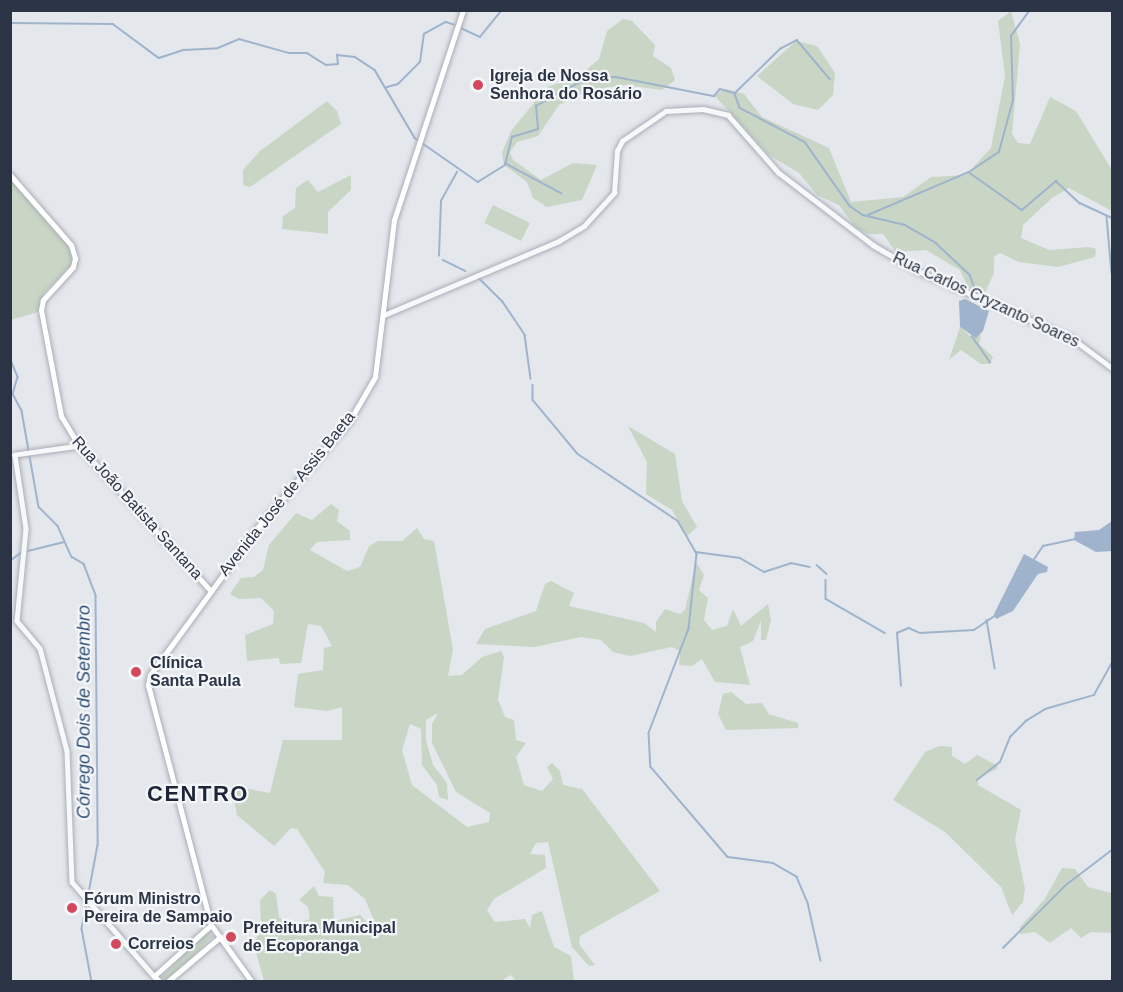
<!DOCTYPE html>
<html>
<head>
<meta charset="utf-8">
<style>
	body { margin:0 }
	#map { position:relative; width:1123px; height:992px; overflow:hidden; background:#e4e7ec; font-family:Arial,sans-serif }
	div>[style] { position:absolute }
	.green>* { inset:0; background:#c9d6c5; transform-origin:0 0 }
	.water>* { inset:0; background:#9fb4cc }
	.stream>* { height:1.5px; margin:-0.75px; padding:0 0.75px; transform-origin:0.75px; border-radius:0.75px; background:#9fb4cc }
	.roads { filter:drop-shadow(0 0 2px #a9aeb7) drop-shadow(0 0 2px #a9aeb7) }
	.minor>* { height:4.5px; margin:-2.25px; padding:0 2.25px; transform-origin:2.25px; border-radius:2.25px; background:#f7f8fa }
	.major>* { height:5px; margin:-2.5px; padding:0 2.5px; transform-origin:2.5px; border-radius:2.5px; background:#fff }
	.dots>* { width:16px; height:16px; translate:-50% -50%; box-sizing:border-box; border:3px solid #f4f6f9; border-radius:50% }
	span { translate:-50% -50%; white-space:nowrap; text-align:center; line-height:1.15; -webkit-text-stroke:4.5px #f4f6f9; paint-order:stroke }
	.poi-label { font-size:16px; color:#2b3445; font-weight:700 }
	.left { translate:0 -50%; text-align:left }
	.street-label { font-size:16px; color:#2b3445 }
	.water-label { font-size:18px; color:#34527a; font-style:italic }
	.district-label { font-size:22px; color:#1d2536; font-weight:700; letter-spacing:1.5px }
	.frame { position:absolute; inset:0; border:12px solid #2b3445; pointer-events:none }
</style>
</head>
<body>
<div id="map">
	<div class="green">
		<i style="clip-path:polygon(1011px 11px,1020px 44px,1012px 134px,1018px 143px,1030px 144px,1050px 97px,1076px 111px,1112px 170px,1112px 211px,1069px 188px,1052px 198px,1023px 225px,1021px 238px,1049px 250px,1089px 247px,1096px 249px,1095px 257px,1058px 267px,1019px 262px,1000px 253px,994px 257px,994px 273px,985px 293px,968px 288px,960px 270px,926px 250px,896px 252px,883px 234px,867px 234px,855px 227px,839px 205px,817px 195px,799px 173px,769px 155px,714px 95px,726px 89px,744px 94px,762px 117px,829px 148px,851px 202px,903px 197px,931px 177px,966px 175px,991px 148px,1005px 76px,998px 21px)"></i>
		<i style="clip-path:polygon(623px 19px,632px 21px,655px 45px,653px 56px,671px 68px,675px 80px,662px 90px,625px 85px,589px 90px,559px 105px,538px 136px,517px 142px,510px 152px,513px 160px,541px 180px,573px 163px,597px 165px,582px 200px,547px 207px,533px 198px,527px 182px,504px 165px,502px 153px,511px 131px,547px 87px,578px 77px,599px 59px,607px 31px)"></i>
		<i style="clip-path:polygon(796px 41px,817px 46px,835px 73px,833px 95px,818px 110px,793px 104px,757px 76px)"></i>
		<i style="clip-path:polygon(327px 101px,337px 111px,341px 124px,250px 187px,243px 185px,243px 170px,260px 151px)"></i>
		<i style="clip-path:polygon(351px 175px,351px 190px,328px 212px,328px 234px,282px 229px,283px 216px,295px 208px,296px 188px,303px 183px,308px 180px,318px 192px)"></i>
		<i style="clip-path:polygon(10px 179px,72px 248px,73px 263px,44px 293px,38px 312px,11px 320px)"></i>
		<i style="left:493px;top:205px;width:41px;height:20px;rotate:26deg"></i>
		<i style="clip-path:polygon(960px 327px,970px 336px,981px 335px,979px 344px,993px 357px,990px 364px,981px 364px,961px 350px,949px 360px)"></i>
		<i style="clip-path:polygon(628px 426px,675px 454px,682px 501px,697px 527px,687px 536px,672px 510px,646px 494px,647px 462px)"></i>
		<i style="clip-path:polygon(evenodd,331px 504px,339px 510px,337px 521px,350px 531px,350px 540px,317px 542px,310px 550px,347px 571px,360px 567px,369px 546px,378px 541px,402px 541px,417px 528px,424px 539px,434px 541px,453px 650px,448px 676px,462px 675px,482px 657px,501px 651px,504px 657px,498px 700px,505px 717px,514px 720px,516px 740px,526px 743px,516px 757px,524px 785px,542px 791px,553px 779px,547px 767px,552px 763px,560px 771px,563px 785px,582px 789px,660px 891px,580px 936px,579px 944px,595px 965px,589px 966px,572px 947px,548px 842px,536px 843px,530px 854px,545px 855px,546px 868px,494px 899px,487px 910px,495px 922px,525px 919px,530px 928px,532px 915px,542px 911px,554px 947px,571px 956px,574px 981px,516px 981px,511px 975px,499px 982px,264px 981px,254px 945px,261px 926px,260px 900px,270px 890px,276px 894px,279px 917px,289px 926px,310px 919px,308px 907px,299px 900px,314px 886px,319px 896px,333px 897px,334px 921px,360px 915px,371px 927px,376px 925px,365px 899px,348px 885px,323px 883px,325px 872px,297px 829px,291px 828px,274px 846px,237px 815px,235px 805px,234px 786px,270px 793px,283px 740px,342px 740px,342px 707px,327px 711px,294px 707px,298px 674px,323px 670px,324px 648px,332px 646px,321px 626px,308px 624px,301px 663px,280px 664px,279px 658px,247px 661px,245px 635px,273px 624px,274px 611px,261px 598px,239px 599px,230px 594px,241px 578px,254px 577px,263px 570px,269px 545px,296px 513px,312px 520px,331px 504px,438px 713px,432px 724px,432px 743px,456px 792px,490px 813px,489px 822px,467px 827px,412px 785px,402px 750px,410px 724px,421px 729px,422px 765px,437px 785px,439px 797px,448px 800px,447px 783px,433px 765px,426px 740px,426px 720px,438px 713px)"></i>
		<i style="clip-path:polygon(696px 562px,704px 575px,699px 590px,708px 598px,704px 620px,712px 630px,727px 626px,733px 609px,741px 626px,768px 604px,771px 620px,766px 640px,761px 640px,761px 621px,753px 641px,740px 647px,750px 685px,715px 682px,702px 659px,692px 666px,679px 665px,680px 651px,672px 647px,630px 656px,613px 652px,601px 640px,581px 637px,535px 647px,476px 644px,485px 629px,536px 611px,545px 584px,551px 581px,574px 593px,569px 606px,644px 623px,656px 632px,656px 622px,665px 609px,680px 614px,685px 610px)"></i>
		<i style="clip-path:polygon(731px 692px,746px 704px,762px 703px,769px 714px,798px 723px,798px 728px,726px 730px,718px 714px,723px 694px)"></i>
		<i style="clip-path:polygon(940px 746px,952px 747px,952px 756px,965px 764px,977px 755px,996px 765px,998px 768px,978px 779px,978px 785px,1021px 810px,1015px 840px,1025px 889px,1023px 902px,1012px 915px,1001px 887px,945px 832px,893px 800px,925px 752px)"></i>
		<i style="clip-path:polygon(1062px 868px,1075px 869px,1088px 887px,1112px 893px,1112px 933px,1091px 932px,1081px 938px,1071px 928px,1050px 943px,1035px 932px,1020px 934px,1020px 927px,1044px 900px)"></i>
		<i style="left:207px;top:931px;width:8px;height:64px;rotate:45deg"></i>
	</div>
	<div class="water">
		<i style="clip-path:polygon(965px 299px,989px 311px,983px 331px,976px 338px,960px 327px,959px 301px)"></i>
		<i style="clip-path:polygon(1112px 521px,1112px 551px,1096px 552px,1074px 540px,1075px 532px,1099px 530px)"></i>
		<i style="clip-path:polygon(1024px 554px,1048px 567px,1047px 572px,1038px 574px,1013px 611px,996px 619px,994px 614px)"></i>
	</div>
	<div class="stream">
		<i style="left:10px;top:23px;width:103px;rotate:0.6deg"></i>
		<i style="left:113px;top:24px;width:57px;rotate:36.5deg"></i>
		<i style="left:159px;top:58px;width:26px;rotate:-18deg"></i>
		<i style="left:184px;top:50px;width:34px;rotate:-3deg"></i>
		<i style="left:218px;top:48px;width:23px;rotate:-23deg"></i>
		<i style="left:239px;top:39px;width:52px;rotate:15.6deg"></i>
		<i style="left:289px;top:53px;width:18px"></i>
		<i style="left:307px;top:53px;width:22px;rotate:32deg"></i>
		<i style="left:326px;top:65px;width:12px;rotate:-5deg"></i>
		<i style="left:338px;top:64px;width:9px;rotate:-96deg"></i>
		<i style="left:337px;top:55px;width:18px;rotate:6deg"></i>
		<i style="left:355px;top:57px;width:24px;rotate:33deg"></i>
		<i style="left:375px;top:70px;width:79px;rotate:59.5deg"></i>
		<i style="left:415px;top:138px;width:77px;rotate:34.9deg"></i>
		<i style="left:478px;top:182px;width:32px;rotate:-32deg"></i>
		<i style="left:505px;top:165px;width:29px;rotate:-76deg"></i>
		<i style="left:512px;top:137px;width:27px;rotate:-17deg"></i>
		<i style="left:538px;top:129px;width:23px;rotate:-95deg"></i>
		<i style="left:536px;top:106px;width:52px;rotate:-28.5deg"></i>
		<i style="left:582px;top:81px;width:34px;rotate:-7deg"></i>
		<i style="left:616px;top:77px;width:100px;rotate:11deg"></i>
		<i style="left:714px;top:96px;width:9px;rotate:-49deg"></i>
		<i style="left:720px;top:89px;width:16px;rotate:15deg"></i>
		<i style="left:461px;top:28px;width:21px;rotate:25deg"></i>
		<i style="left:480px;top:37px;width:35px;rotate:-51deg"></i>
		<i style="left:387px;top:87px;width:11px;rotate:-15deg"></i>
		<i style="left:398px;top:84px;width:31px;rotate:-45deg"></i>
		<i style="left:420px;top:62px;width:28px;rotate:-82deg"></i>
		<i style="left:424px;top:34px;width:25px;rotate:-29deg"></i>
		<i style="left:446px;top:22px;width:9px;rotate:18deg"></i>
		<i style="left:736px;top:92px;width:62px;rotate:-44.3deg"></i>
		<i style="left:780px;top:49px;width:19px;rotate:-28deg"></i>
		<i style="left:797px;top:40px;width:51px;rotate:49.8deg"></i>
		<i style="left:735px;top:94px;width:15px;rotate:70deg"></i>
		<i style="left:740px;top:108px;width:73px;rotate:27.6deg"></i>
		<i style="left:805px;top:142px;width:78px;rotate:54.9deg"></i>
		<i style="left:850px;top:206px;width:16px;rotate:35deg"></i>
		<i style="left:863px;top:215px;width:43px;rotate:13.4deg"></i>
		<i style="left:905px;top:225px;width:36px;rotate:30deg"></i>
		<i style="left:936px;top:243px;width:47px;rotate:43.3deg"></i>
		<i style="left:970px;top:275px;width:19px;rotate:69deg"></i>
		<i style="left:505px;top:163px;width:64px;rotate:28.2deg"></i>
		<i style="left:970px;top:173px;width:64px;rotate:35.4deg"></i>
		<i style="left:1022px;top:210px;width:45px;rotate:-40.5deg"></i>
		<i style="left:1056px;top:181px;width:33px;rotate:43deg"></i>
		<i style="left:1080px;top:203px;width:35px;rotate:25deg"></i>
		<i style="left:868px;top:215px;width:110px;rotate:-23.1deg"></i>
		<i style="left:969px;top:172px;width:36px;rotate:-34deg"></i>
		<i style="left:999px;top:152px;width:54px;rotate:-74.9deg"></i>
		<i style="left:1013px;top:100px;width:64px;rotate:-91.8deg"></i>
		<i style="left:1011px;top:36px;width:32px;rotate:-54deg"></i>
		<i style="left:1107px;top:217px;width:56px;rotate:84.9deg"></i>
		<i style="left:439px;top:256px;width:55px;rotate:-87.9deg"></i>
		<i style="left:441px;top:201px;width:33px;rotate:-61deg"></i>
		<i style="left:443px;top:260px;width:25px;rotate:26deg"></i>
		<i style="left:479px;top:278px;width:34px;rotate:45deg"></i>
		<i style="left:503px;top:302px;width:40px;rotate:56deg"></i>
		<i style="left:525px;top:335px;width:44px;rotate:82.2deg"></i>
		<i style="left:972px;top:336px;width:32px;rotate:55deg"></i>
		<i style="left:10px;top:358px;width:21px;rotate:67deg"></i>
		<i style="left:18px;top:377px;width:18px;rotate:106deg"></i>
		<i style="left:13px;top:394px;width:19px;rotate:62deg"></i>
		<i style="left:22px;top:411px;width:97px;rotate:80deg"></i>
		<i style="left:39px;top:507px;width:27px;rotate:45deg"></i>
		<i style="left:58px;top:526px;width:34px;rotate:66deg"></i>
		<i style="left:72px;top:557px;width:14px;rotate:30deg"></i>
		<i style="left:84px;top:564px;width:34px;rotate:69deg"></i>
		<i style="left:96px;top:596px;width:249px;rotate:89.5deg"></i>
		<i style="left:98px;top:845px;width:55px;rotate:100.5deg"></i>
		<i style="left:533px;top:385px;width:15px;rotate:90deg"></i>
		<i style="left:533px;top:400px;width:70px;rotate:50.2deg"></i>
		<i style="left:578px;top:454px;width:120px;rotate:33.8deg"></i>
		<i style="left:678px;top:521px;width:38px;rotate:60deg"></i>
		<i style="left:697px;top:554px;width:75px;rotate:96.1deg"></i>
		<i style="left:689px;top:629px;width:111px;rotate:111deg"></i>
		<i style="left:649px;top:733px;width:34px;rotate:87deg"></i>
		<i style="left:651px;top:767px;width:118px;rotate:49.5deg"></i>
		<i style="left:728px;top:857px;width:45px;rotate:7.6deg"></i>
		<i style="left:773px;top:863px;width:28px;rotate:30deg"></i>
		<i style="left:797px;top:877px;width:28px;rotate:67deg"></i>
		<i style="left:808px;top:903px;width:59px;rotate:77.4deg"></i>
		<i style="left:28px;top:551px;width:36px;rotate:-14deg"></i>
		<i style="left:696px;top:552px;width:44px;rotate:7.8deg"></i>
		<i style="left:740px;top:558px;width:28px;rotate:30deg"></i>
		<i style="left:764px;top:572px;width:28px;rotate:-18deg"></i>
		<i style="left:791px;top:563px;width:19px;rotate:12deg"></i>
		<i style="left:10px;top:561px;width:15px;rotate:-37deg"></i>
		<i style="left:1033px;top:561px;width:18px;rotate:-56deg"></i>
		<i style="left:1043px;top:546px;width:34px;rotate:-12deg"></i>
		<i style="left:817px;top:565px;width:13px;rotate:42deg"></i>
		<i style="left:826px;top:580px;width:19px;rotate:90deg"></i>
		<i style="left:826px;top:599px;width:68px;rotate:30deg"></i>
		<i style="left:987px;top:620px;width:49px;rotate:80.5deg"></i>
		<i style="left:901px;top:686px;width:53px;rotate:-94.3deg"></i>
		<i style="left:897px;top:633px;width:13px;rotate:-23deg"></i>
		<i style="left:909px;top:628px;width:12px;rotate:24deg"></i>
		<i style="left:920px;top:633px;width:54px;rotate:-3.2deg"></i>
		<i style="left:974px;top:630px;width:25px;rotate:-34deg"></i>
		<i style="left:977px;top:780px;width:29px;rotate:-38deg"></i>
		<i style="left:1000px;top:762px;width:27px;rotate:-68deg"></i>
		<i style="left:1010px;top:737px;width:23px;rotate:-45deg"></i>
		<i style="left:1026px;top:721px;width:22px;rotate:-32deg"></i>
		<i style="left:1045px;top:709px;width:51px;rotate:-15.9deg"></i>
		<i style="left:1094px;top:695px;width:38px;rotate:-61deg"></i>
		<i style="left:87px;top:903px;width:26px;rotate:101deg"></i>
		<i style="left:82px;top:929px;width:54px;rotate:79.3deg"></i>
		<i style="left:1003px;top:948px;width:89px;rotate:-45deg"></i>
		<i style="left:1066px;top:885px;width:58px;rotate:-37.3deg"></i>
	</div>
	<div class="roads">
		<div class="minor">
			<i style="left:384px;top:315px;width:190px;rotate:-22.9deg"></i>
			<i style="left:559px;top:241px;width:29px;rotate:-31deg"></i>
			<i style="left:584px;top:226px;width:45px;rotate:-47.7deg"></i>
			<i style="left:614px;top:193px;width:42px;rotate:-85.9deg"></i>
			<i style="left:617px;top:151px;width:11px;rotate:-63deg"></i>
			<i style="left:622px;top:141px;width:53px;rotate:-34.3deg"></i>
			<i style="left:666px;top:111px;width:37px;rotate:-3deg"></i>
			<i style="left:703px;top:109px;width:26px;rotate:13deg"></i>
			<i style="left:728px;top:115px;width:76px;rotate:48.7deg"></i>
			<i style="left:778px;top:172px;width:120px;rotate:37.5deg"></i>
			<i style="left:873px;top:245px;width:50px;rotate:30.2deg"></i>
			<i style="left:916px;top:270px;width:170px;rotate:23.6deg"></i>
			<i style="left:1072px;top:338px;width:50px;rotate:36.9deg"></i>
			<i style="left:79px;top:446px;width:65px;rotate:172deg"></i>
			<i style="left:15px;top:455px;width:75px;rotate:81.5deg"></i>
			<i style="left:26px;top:529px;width:92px;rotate:95.6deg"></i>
			<i style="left:17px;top:621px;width:35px;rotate:50deg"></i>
			<i style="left:40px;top:648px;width:106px;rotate:75.3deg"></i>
			<i style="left:67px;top:751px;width:131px;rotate:87.8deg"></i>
			<i style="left:72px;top:882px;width:125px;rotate:48.9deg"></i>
		</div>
		<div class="major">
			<i style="left:10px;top:175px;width:93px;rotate:48.9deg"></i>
			<i style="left:71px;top:245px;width:14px;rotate:73deg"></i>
			<i style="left:75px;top:258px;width:9px;rotate:103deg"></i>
			<i style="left:73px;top:267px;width:45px;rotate:132.3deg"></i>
			<i style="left:43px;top:300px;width:10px;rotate:101deg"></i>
			<i style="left:41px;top:310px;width:108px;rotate:79.3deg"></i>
			<i style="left:61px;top:416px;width:35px;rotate:59deg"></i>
			<i style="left:79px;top:446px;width:196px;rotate:47.7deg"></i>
			<i style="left:160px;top:982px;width:8px;rotate:-135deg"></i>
			<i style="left:154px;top:976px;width:76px;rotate:-41.8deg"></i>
			<i style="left:167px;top:982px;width:70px;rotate:-40.3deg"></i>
			<i style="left:252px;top:982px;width:70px;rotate:-125.7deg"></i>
			<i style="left:211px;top:925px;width:248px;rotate:-104.7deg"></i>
			<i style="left:148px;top:685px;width:10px;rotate:-79deg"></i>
			<i style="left:150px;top:675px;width:183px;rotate:-53.9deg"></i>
			<i style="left:258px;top:527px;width:141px;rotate:-49.3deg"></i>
			<i style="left:350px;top:420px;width:50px;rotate:-59.8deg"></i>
			<i style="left:375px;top:377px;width:158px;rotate:-83.1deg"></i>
			<i style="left:394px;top:220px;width:221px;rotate:-71.8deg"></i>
		</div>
	</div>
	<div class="dots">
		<i style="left:478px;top:85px;background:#d1495b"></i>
		<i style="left:136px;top:672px;background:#d1495b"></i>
		<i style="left:72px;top:908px;background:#d1495b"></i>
		<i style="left:231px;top:937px;background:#d1495b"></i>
		<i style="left:116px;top:944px;background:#d1495b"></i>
	</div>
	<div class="poi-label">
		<span class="left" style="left:490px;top:85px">Igreja de Nossa<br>Senhora do Rosário</span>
		<span class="left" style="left:150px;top:672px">Clínica<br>Santa Paula</span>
		<span class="left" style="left:84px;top:908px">Fórum Ministro<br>Pereira de Sampaio</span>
		<span class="left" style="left:243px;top:937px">Prefeitura Municipal<br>de Ecoporanga</span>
		<span class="left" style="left:128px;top:944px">Correios</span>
	</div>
	<div class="street-label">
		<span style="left:986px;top:300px;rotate:25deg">Rua Carlos Cryzanto Soares</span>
		<span style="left:287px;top:494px;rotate:-51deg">Avenida José de Assis Baeta</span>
		<span style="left:137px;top:508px;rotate:48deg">Rua João Batista Santana</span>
	</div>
	<div class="water-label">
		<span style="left:84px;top:712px;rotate:-90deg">Córrego Dois de Setembro</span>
	</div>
	<div class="district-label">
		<span style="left:198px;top:794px">CENTRO</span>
	</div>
	<div class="frame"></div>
</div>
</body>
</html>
